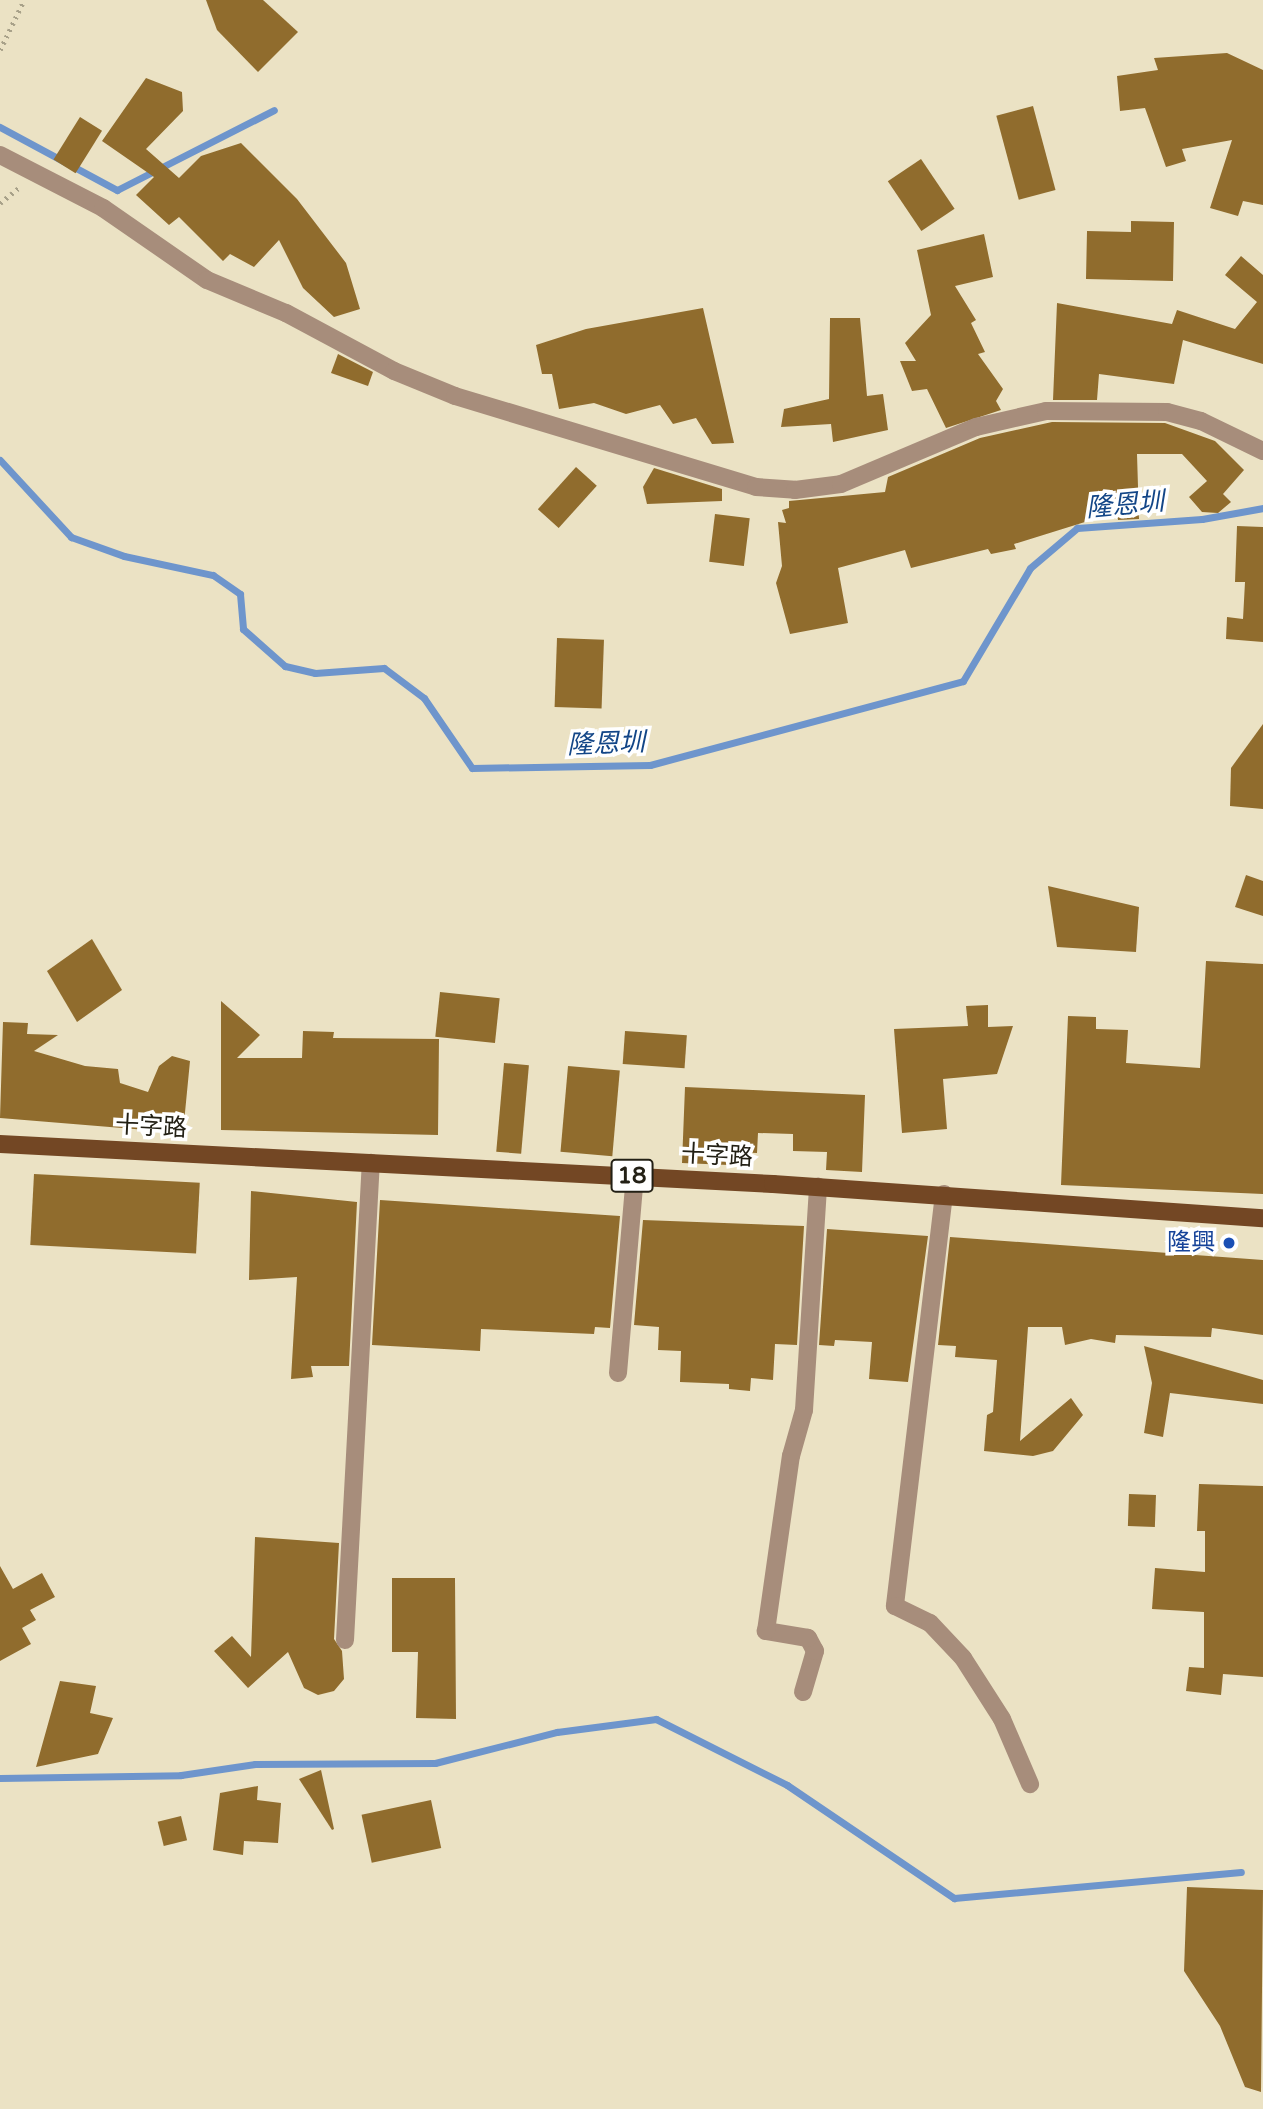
<!DOCTYPE html>
<html>
<head>
<meta charset="utf-8">
<style>
	body { margin:0 }
	#map { position:relative; width:1263px; height:2109px; overflow:hidden; background:#ebe2c4; font-family:"Varela Round","Noto Sans TC",sans-serif }
	div>[style] { position:absolute }
	.stream>* { height:7px; margin:-3.5px; padding:0 3.5px; transform-origin:3.5px; border-radius:3.5px; background:#6e95cc }
	.building>* { inset:0; background:#906c2d; transform-origin:0 0 }
	.path>* { height:4.5px; margin-top:-2.25px; transform-origin:0; background:repeating-linear-gradient(90deg,#a8a189 0 2px,transparent 0 7px) }
	.minor>* { height:18px; margin:-9px; padding:0 9px; transform-origin:9px; border-radius:9px; background:#a78d7b }
	.major>* { height:18px; margin:-9px; padding:0 9px; transform-origin:9px; border-radius:9px; background:#734724 }
	.dots>* { width:19px; height:19px; translate:-50% -50%; box-sizing:border-box; border:4px solid #fff; border-radius:50% }
	span { translate:-50% -50%; white-space:nowrap; text-align:center; line-height:1.15; -webkit-text-stroke:7px #fff; paint-order:stroke }
	.shield-label span { padding:2px 5px; background:#fff; border:2px solid; border-radius:5px; -webkit-text-stroke-width:0 }
	.shield-label { font-size:23px; color:#232015; font-weight:700 }
	.street-label { font-size:24px; color:#232015 }
	.transit-label { font-size:24px; color:#164399 }
	.right { translate:-100% -50%; text-align:right }
	.water-label { font-size:26px; color:#134687; font-style:italic }
</style>
</head>
<body>
<div id="map">
	<div class="stream">
		<i style="left:0;top:127px;width:133px;rotate:28.3deg"></i>
		<i style="left:117px;top:190px;width:176px;rotate:-27deg"></i>
		<i style="left:0;top:460px;width:105px;rotate:47.3deg"></i>
		<i style="left:71px;top:537px;width:56px;rotate:19.7deg"></i>
		<i style="left:124px;top:556px;width:91px;rotate:12.1deg"></i>
		<i style="left:213px;top:575px;width:33px;rotate:35deg"></i>
		<i style="left:240px;top:594px;width:35px;rotate:85deg"></i>
		<i style="left:243px;top:629px;width:56px;rotate:41.4deg"></i>
		<i style="left:285px;top:666px;width:31px;rotate:13deg"></i>
		<i style="left:315px;top:673px;width:69px;rotate:-4.1deg"></i>
		<i style="left:384px;top:668px;width:50px;rotate:36.9deg"></i>
		<i style="left:424px;top:698px;width:85px;rotate:55.6deg"></i>
		<i style="left:472px;top:768px;width:178px;rotate:-1deg"></i>
		<i style="left:650px;top:765px;width:324px;rotate:-15deg"></i>
		<i style="left:963px;top:681px;width:131px;rotate:-59.3deg"></i>
		<i style="left:1030px;top:568px;width:62px;rotate:-40.4deg"></i>
		<i style="left:1077px;top:528px;width:125px;rotate:-4.1deg"></i>
		<i style="left:1202px;top:519px;width:62px;rotate:-10.2deg"></i>
		<i style="left:0;top:1778px;width:181px;rotate:-0.9deg"></i>
		<i style="left:181px;top:1775px;width:75px;rotate:-8.5deg"></i>
		<i style="left:255px;top:1764px;width:180px;rotate:-0.3deg"></i>
		<i style="left:435px;top:1763px;width:126px;rotate:-14.3deg"></i>
		<i style="left:557px;top:1732px;width:100px;rotate:-7.5deg"></i>
		<i style="left:656px;top:1719px;width:147px;rotate:26.7deg"></i>
		<i style="left:787px;top:1785px;width:202px;rotate:34.1deg"></i>
		<i style="left:954px;top:1898px;width:288px;rotate:-5.2deg"></i>
	</div>
	<div class="building">
		<i style="clip-path:polygon(206px 0,263px 0,298px 32px,258px 72px,217px 30px)"></i>
		<i style="clip-path:polygon(1227px 53px,1263px 70px,1263px 205px,1243px 201px,1238px 216px,1210px 208px,1232px 140px,1182px 149px,1186px 161px,1166px 167px,1145px 108px,1120px 111px,1117px 76px,1158px 70px,1154px 58px)"></i>
		<i style="clip-path:polygon(146px 78px,182px 92px,183px 111px,146px 149px,179px 178px,201px 156px,241px 143px,297px 199px,346px 263px,360px 309px,334px 317px,303px 288px,279px 240px,254px 267px,230px 254px,223px 261px,179px 217px,169px 225px,136px 195px,154px 177px,102px 141px)"></i>
		<i style="left:1033px;top:106px;width:87px;height:38px;rotate:75deg"></i>
		<i style="left:80px;top:117px;width:26px;height:50px;rotate:32deg"></i>
		<i style="left:921px;top:159px;width:60px;height:40px;rotate:56deg"></i>
		<i style="clip-path:polygon(1131px 221px,1174px 222px,1173px 281px,1086px 279px,1087px 231px,1131px 232px)"></i>
		<i style="clip-path:polygon(984px 234px,993px 277px,955px 286px,976px 320px,971px 323px,985px 352px,978px 354px,1003px 389px,996px 401px,1001px 410px,946px 428px,927px 389px,912px 391px,900px 361px,916px 361px,905px 343px,931px 315px,917px 250px)"></i>
		<i style="clip-path:polygon(1241px 256px,1263px 275px,1263px 364px,1183px 340px,1174px 384px,1099px 374px,1097px 400px,1053px 400px,1057px 303px,1172px 324px,1177px 310px,1235px 329px,1257px 302px,1225px 275px)"></i>
		<i style="clip-path:polygon(703px 308px,734px 443px,712px 444px,696px 418px,673px 424px,660px 405px,626px 414px,594px 403px,559px 409px,552px 374px,542px 374px,536px 345px,586px 329px)"></i>
		<i style="clip-path:polygon(830px 318px,860px 318px,867px 396px,883px 394px,888px 430px,833px 442px,831px 424px,781px 427px,784px 409px,829px 399px)"></i>
		<i style="clip-path:polygon(338px 354px,373px 372px,368px 386px,331px 373px)"></i>
		<i style="clip-path:polygon(1052px 422px,1165px 423px,1215px 441px,1244px 470px,1223px 494px,1231px 502px,1218px 513px,1202px 512px,1189px 497px,1207px 481px,1182px 454px,1137px 454px,1139px 519px,1118px 520px,1117px 512px,1014px 544px,1016px 549px,991px 554px,988px 549px,911px 568px,905px 550px,838px 568px,848px 623px,790px 634px,776px 583px,782px 566px,778px 522px,786px 523px,782px 510px,789px 508px,789px 501px,885px 492px,888px 477px,980px 438px)"></i>
		<i style="left:576px;top:467px;width:28px;height:57px;rotate:42deg"></i>
		<i style="clip-path:polygon(654px 468px,722px 489px,722px 501px,647px 504px,643px 487px)"></i>
		<i style="left:715px;top:514px;width:35px;height:48px;rotate:7deg"></i>
		<i style="clip-path:polygon(1237px 526px,1263px 527px,1263px 642px,1226px 639px,1227px 617px,1243px 619px,1245px 582px,1235px 582px)"></i>
		<i style="left:557px;top:638px;width:47px;height:69px;rotate:2deg"></i>
		<i style="clip-path:polygon(1263px 724px,1263px 809px,1230px 806px,1231px 768px)"></i>
		<i style="clip-path:polygon(1246px 875px,1263px 881px,1263px 916px,1235px 907px)"></i>
		<i style="clip-path:polygon(1048px 886px,1139px 907px,1136px 952px,1057px 947px)"></i>
		<i style="clip-path:polygon(92px 939px,122px 990px,77px 1022px,47px 971px)"></i>
		<i style="clip-path:polygon(1206px 961px,1263px 964px,1263px 1194px,1061px 1185px,1068px 1016px,1096px 1017px,1096px 1029px,1128px 1030px,1126px 1063px,1200px 1068px)"></i>
		<i style="left:440px;top:992px;width:60px;height:45px;rotate:6deg"></i>
		<i style="clip-path:polygon(221px 1001px,260px 1035px,237px 1058px,302px 1058px,303px 1031px,334px 1032px,333px 1038px,439px 1039px,438px 1135px,221px 1130px)"></i>
		<i style="clip-path:polygon(988px 1005px,988px 1027px,1013px 1026px,997px 1074px,943px 1079px,947px 1129px,902px 1133px,894px 1029px,968px 1026px,966px 1006px)"></i>
		<i style="clip-path:polygon(3px 1022px,28px 1023px,27px 1034px,58px 1035px,34px 1051px,85px 1066px,118px 1069px,120px 1083px,148px 1092px,159px 1066px,172px 1056px,190px 1061px,183px 1133px,0 1118px)"></i>
		<i style="left:625px;top:1031px;width:62px;height:33px;rotate:4deg"></i>
		<i style="left:504px;top:1063px;width:25px;height:89px;rotate:5deg"></i>
		<i style="left:568px;top:1066px;width:52px;height:86px;rotate:5deg"></i>
		<i style="clip-path:polygon(685px 1087px,865px 1095px,862px 1172px,826px 1170px,827px 1152px,793px 1151px,793px 1134px,758px 1133px,757px 1153px,729px 1152px,729px 1165px,682px 1163px)"></i>
		<i style="left:34px;top:1174px;width:166px;height:71px;rotate:3deg"></i>
		<i style="clip-path:polygon(251px 1191px,357px 1202px,349px 1366px,311px 1366px,313px 1377px,291px 1379px,297px 1277px,249px 1280px)"></i>
		<i style="clip-path:polygon(380px 1200px,620px 1216px,610px 1328px,595px 1327px,594px 1334px,481px 1329px,480px 1351px,372px 1345px)"></i>
		<i style="clip-path:polygon(643px 1220px,804px 1226px,797px 1345px,775px 1344px,773px 1380px,751px 1378px,750px 1391px,729px 1389px,729px 1384px,680px 1382px,681px 1351px,658px 1350px,659px 1327px,634px 1325px)"></i>
		<i style="clip-path:polygon(827px 1229px,928px 1236px,908px 1382px,869px 1379px,872px 1342px,835px 1340px,834px 1346px,819px 1345px)"></i>
		<i style="clip-path:polygon(950px 1237px,1263px 1260px,1263px 1335px,1212px 1328px,1211px 1337px,1116px 1335px,1115px 1343px,1091px 1339px,1065px 1345px,1062px 1327px,1028px 1327px,1020px 1441px,1071px 1398px,1083px 1415px,1053px 1451px,1033px 1456px,984px 1451px,987px 1415px,993px 1412px,997px 1360px,955px 1357px,956px 1346px,938px 1345px)"></i>
		<i style="clip-path:polygon(1144px 1346px,1263px 1380px,1263px 1404px,1170px 1393px,1163px 1437px,1144px 1433px,1152px 1383px)"></i>
		<i style="clip-path:polygon(1199px 1484px,1263px 1486px,1263px 1677px,1223px 1674px,1221px 1695px,1186px 1691px,1189px 1667px,1204px 1668px,1204px 1612px,1152px 1609px,1155px 1568px,1205px 1572px,1205px 1531px,1197px 1531px)"></i>
		<i style="left:1129px;top:1494px;width:27px;height:32px;rotate:2deg"></i>
		<i style="clip-path:polygon(255px 1537px,339px 1543px,334px 1639px,342px 1651px,344px 1679px,334px 1691px,318px 1695px,304px 1688px,288px 1652px,248px 1688px,214px 1651px,232px 1636px,251px 1657px)"></i>
		<i style="clip-path:polygon(0 1566px,13px 1589px,42px 1573px,55px 1597px,30px 1610px,36px 1620px,22px 1628px,31px 1644px,0 1661px)"></i>
		<i style="clip-path:polygon(392px 1578px,455px 1578px,456px 1719px,416px 1718px,418px 1652px,392px 1652px)"></i>
		<i style="clip-path:polygon(60px 1681px,96px 1686px,90px 1713px,113px 1718px,98px 1754px,36px 1767px)"></i>
		<i style="clip-path:polygon(321px 1770px,334px 1829px,332px 1830px,299px 1779px)"></i>
		<i style="clip-path:polygon(258px 1786px,257px 1800px,281px 1803px,278px 1843px,244px 1841px,243px 1855px,213px 1850px,220px 1793px)"></i>
		<i style="left:431px;top:1800px;width:49px;height:71px;rotate:78deg"></i>
		<i style="left:181px;top:1816px;width:25px;height:24px;rotate:76deg"></i>
		<i style="clip-path:polygon(1187px 1887px,1263px 1890px,1261px 2092px,1245px 2087px,1220px 2026px,1184px 1971px)"></i>
	</div>
	<div class="path">
		<i style="left:0;top:50px;width:55px;rotate:-64.4deg"></i>
		<i style="left:0;top:203px;width:26px;rotate:-39deg"></i>
	</div>
	<div class="minor">
		<i style="left:0;top:155px;width:116px;rotate:27.2deg"></i>
		<i style="left:103px;top:208px;width:126px;rotate:34.7deg"></i>
		<i style="left:207px;top:280px;width:86px;rotate:22.7deg"></i>
		<i style="left:286px;top:313px;width:123px;rotate:28.2deg"></i>
		<i style="left:394px;top:371px;width:66px;rotate:22.3deg"></i>
		<i style="left:455px;top:396px;width:314px;rotate:16.8deg"></i>
		<i style="left:756px;top:487px;width:39px;rotate:4deg"></i>
		<i style="left:795px;top:490px;width:46px;rotate:-7.4deg"></i>
		<i style="left:841px;top:484px;width:147px;rotate:-22.9deg"></i>
		<i style="left:976px;top:427px;width:72px;rotate:-12.9deg"></i>
		<i style="left:1046px;top:411px;width:121px;rotate:0.5deg"></i>
		<i style="left:1167px;top:412px;width:35px;rotate:15deg"></i>
		<i style="left:1201px;top:421px;width:69px;rotate:25.8deg"></i>
		<i style="left:944px;top:1194px;width:415px;rotate:96.8deg"></i>
		<i style="left:895px;top:1606px;width:39px;rotate:26deg"></i>
		<i style="left:930px;top:1623px;width:48px;rotate:46.7deg"></i>
		<i style="left:963px;top:1658px;width:72px;rotate:57.4deg"></i>
		<i style="left:1002px;top:1719px;width:71px;rotate:66.7deg"></i>
		<i style="left:618px;top:1373px;width:198px;rotate:-85.1deg"></i>
		<i style="left:345px;top:1640px;width:478px;rotate:-86.9deg"></i>
		<i style="left:803px;top:1692px;width:43px;rotate:-73.7deg"></i>
		<i style="left:815px;top:1651px;width:15px;rotate:-118deg"></i>
		<i style="left:808px;top:1638px;width:43px;rotate:-170.5deg"></i>
		<i style="left:766px;top:1631px;width:177px;rotate:-81.9deg"></i>
		<i style="left:791px;top:1456px;width:48px;rotate:-74.2deg"></i>
		<i style="left:804px;top:1410px;width:224px;rotate:-86.4deg"></i>
	</div>
	<div class="major">
		<i style="left:0;top:1144px;width:774px;rotate:2.96deg"></i>
		<i style="left:773px;top:1184px;width:491px;rotate:4deg"></i>
	</div>
	<div class="dots">
		<i style="left:1229px;top:1243px;background:#1a4fb4"></i>
	</div>
	<div class="shield-label">
		<span style="left:632px;top:1176px">18</span>
	</div>
	<div class="street-label">
		<span style="left:151px;top:1127px;rotate:3deg">十字路</span>
		<span style="left:717px;top:1156px;rotate:3deg">十字路</span>
	</div>
	<div class="transit-label">
		<span class="right" style="left:1215px;top:1243px">隆興</span>
	</div>
	<div class="water-label">
		<span style="left:1125px;top:505px;rotate:-5deg">隆恩圳</span>
		<span style="left:606px;top:744px;rotate:-2deg">隆恩圳</span>
	</div>
</div>
</body>
</html>
